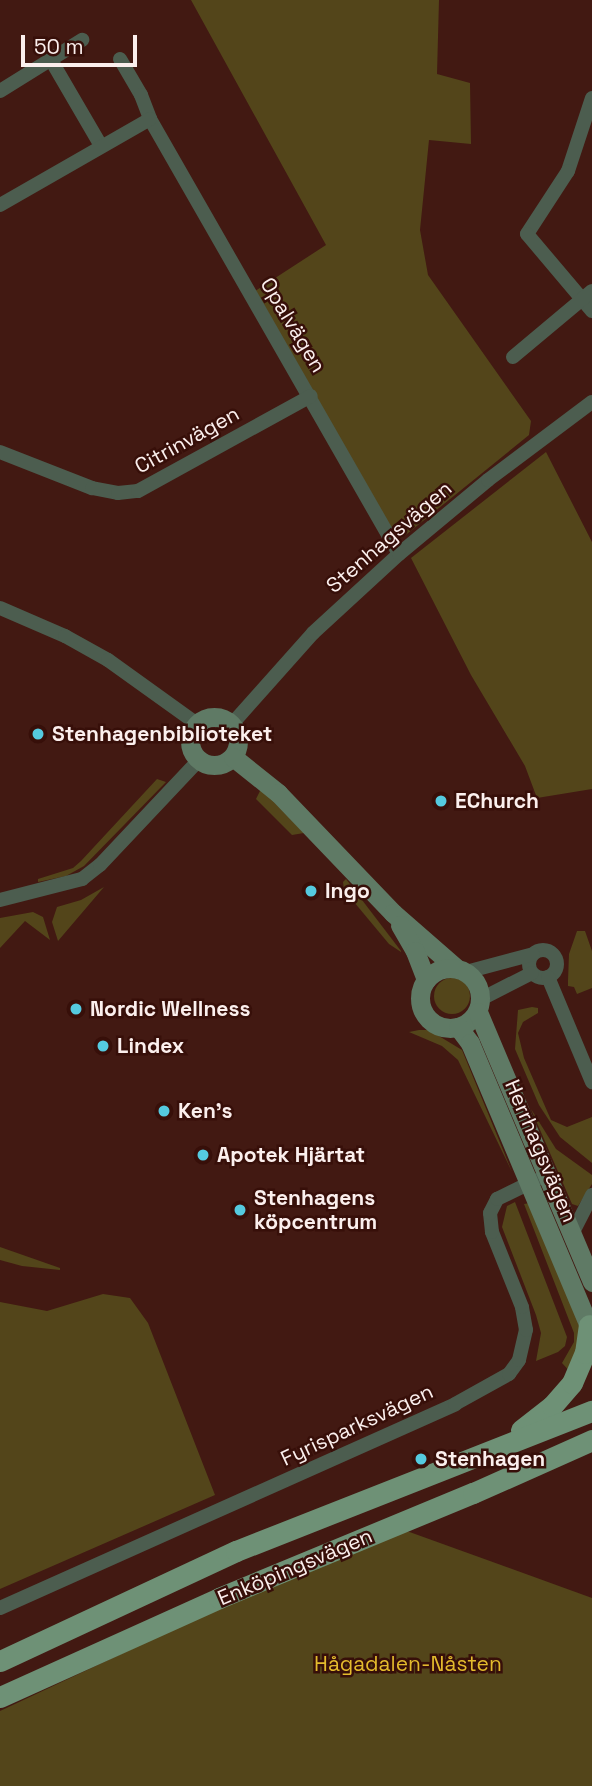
<!DOCTYPE html>
<html>
<head>
<meta charset="utf-8">
<style>
	body { margin:0 }
	#map { position:relative; width:592px; height:1786px; overflow:hidden; background:#421912; font-family:"Space Grotesk",sans-serif }
	div>[style] { position:absolute }
	.green>* { inset:0; background:#53451a }
	.round { border-radius:50% }
	.street>* { height:14px; margin:-7px; padding:0 7px; transform-origin:7px; border-radius:7px; background:#4c5d4f }
	.street>.ring { margin:-7px; padding:0; box-sizing:content-box; background:none; border:14px solid #4c5d4f; border-radius:50% }
	.secondary>* { height:19px; margin:-9.5px; padding:0 9.5px; transform-origin:9.5px; border-radius:9.5px; background:#5f7a65 }
	.secondary>.ring { margin:-9.5px; padding:0; box-sizing:content-box; background:none; border:19px solid #5f7a65; border-radius:50% }
	.primary>* { height:21px; margin:-10.5px; padding:0 10.5px; transform-origin:10.5px; border-radius:10.5px; background:#6e9176 }
	.dots>* { width:19px; height:19px; translate:-50% -50%; box-sizing:border-box; border:4px solid #370f09; border-radius:50% }
	span { translate:-50% -50%; white-space:nowrap; text-align:center; line-height:1.15; -webkit-text-stroke:5px #370f09; paint-order:stroke }
	.street-label { font-size:21px; color:#fbefed }
	.poi-label { font-size:21px; color:#fbefed; font-weight:700 }
	.left { translate:0 -50%; text-align:left }
	.park-label { font-size:21px; color:#e4bb2d }
	.scale { position:absolute; left:21px; top:35px; width:116px; height:32px; box-sizing:border-box; border:4px solid #fbefed; border-top:0; padding-left:9px; font-size:21px; line-height:24px; white-space:nowrap; color:#fbefed; -webkit-text-stroke:5px #370f09; paint-order:stroke }
</style>
</head>
<body>
<div id="map">
	<div class="green">
		<i style="clip-path:polygon(191px 0,439px 0,437px 74px,470px 83px,471px 144px,429px 140px,420px 230px,428px 275px,531px 421px,529px 435px,402px 538px,389px 535px,249px 295px,326px 245px)"></i>
		<i style="clip-path:polygon(546px 452px,592px 542px,592px 789px,537px 798px,525px 766px,471px 675px,411px 558px)"></i>
		<i style="clip-path:polygon(157px 779px,166px 782px,84px 866px,66px 876px,38px 882px,38px 879px,73px 868px,81px 861px)"></i>
		<i style="clip-path:polygon(261px 789px,304px 833px,292px 835px,256px 799px)"></i>
		<i style="clip-path:polygon(346px 879px,401px 951px,401px 952px,389px 944px,344px 890px,343px 882px)"></i>
		<i style="clip-path:polygon(104px 887px,58px 941px,52px 922px,57px 907px,81px 900px)"></i>
		<i style="clip-path:polygon(33px 912px,43px 917px,50px 940px,25px 921px,0 948px,0 918px)"></i>
		<i style="clip-path:polygon(577px 931px,585px 931px,592px 951px,592px 988px,577px 994px,574px 987px,568px 986px,568px 981px,569px 954px)"></i>
		<i class="round" style="left:434px;top:978px;width:36px;height:36px"></i>
		<i style="clip-path:polygon(532px 1007px,538px 1008px,538px 1013px,523px 1022px,518px 1033px,524px 1058px,551px 1120px,567px 1127px,592px 1117px,592px 1163px,560px 1137px,539px 1105px,515px 1049px,518px 1010px)"></i>
		<i style="clip-path:polygon(419px 1030px,429px 1030px,462px 1050px,512px 1172px,458px 1060px,442px 1046px,409px 1032px)"></i>
		<i style="clip-path:polygon(531px 1109px,556px 1149px,592px 1175px,592px 1184px,578px 1206px,572px 1204px)"></i>
		<i style="clip-path:polygon(515px 1202px,567px 1337px,565px 1346px,558px 1352px,536px 1361px,541px 1333px,536px 1315px,502px 1227px,507px 1206px)"></i>
		<i style="clip-path:polygon(530px 1203px,580px 1327px,572px 1374px,562px 1363px,574px 1342px,574px 1333px,524px 1204px)"></i>
		<i style="clip-path:polygon(0 1247px,60px 1268px,60px 1270px,22px 1266px,0 1260px)"></i>
		<i style="clip-path:polygon(103px 1294px,130px 1298px,148px 1323px,215px 1495px,0 1589px,0 1302px,47px 1311px)"></i>
		<i style="clip-path:polygon(404px 1530px,592px 1598px,592px 1786px,0 1786px,0 1711px,221px 1607px)"></i>
	</div>
	<div class="street">
		<i style="left:120px;top:59px;width:42px;rotate:59.7deg"></i>
		<i style="left:141px;top:95px;width:26px;rotate:69deg"></i>
		<i style="left:150px;top:119px;width:501px;rotate:60.21deg"></i>
		<i style="left:51px;top:60px;width:99px;rotate:59.8deg"></i>
		<i style="left:0;top:91px;width:97px;rotate:-31.9deg"></i>
		<i style="left:592px;top:98px;width:77px;rotate:108.2deg"></i>
		<i style="left:568px;top:171px;width:75px;rotate:123.1deg"></i>
		<i style="left:527px;top:234px;width:101px;rotate:49.8deg"></i>
		<i style="left:0;top:205px;width:173px;rotate:-29.8deg"></i>
		<i style="left:513px;top:357px;width:103px;rotate:-39.9deg"></i>
		<i style="left:0;top:452px;width:99px;rotate:21.4deg"></i>
		<i style="left:92px;top:488px;width:26px;rotate:11deg"></i>
		<i style="left:118px;top:493px;width:20px;rotate:-6deg"></i>
		<i style="left:138px;top:491px;width:197px;rotate:-28.8deg"></i>
		<i style="left:0;top:608px;width:71px;rotate:23.3deg"></i>
		<i style="left:65px;top:636px;width:49px;rotate:29.2deg"></i>
		<i style="left:108px;top:660px;width:110px;rotate:35.7deg"></i>
		<i style="left:232px;top:724px;width:122px;rotate:-48.3deg"></i>
		<i style="left:313px;top:633px;width:117px;rotate:-42.6deg"></i>
		<i style="left:399px;top:554px;width:116px;rotate:-39.7deg"></i>
		<i style="left:488px;top:480px;width:130px;rotate:-36.9deg"></i>
		<i style="left:0;top:900px;width:85px;rotate:-14.4deg"></i>
		<i style="left:82px;top:879px;width:23px;rotate:-38deg"></i>
		<i style="left:100px;top:865px;width:144px;rotate:-46.7deg"></i>
		<i class="ring" style="left:529px;top:950px;width:14px;height:14px"></i>
		<i style="left:466px;top:972px;width:69px;rotate:-15deg"></i>
		<i style="left:548px;top:977px;width:114px;rotate:67.3deg"></i>
		<i style="left:481px;top:999px;width:57px;rotate:-27deg"></i>
		<i style="left:572px;top:1234px;width:44px;rotate:-62.9deg"></i>
		<i style="left:0;top:1608px;width:499px;rotate:-24.1deg"></i>
		<i style="left:455px;top:1404px;width:62px;rotate:-29.1deg"></i>
		<i style="left:509px;top:1374px;width:17px;rotate:-54deg"></i>
		<i style="left:519px;top:1360px;width:31px;rotate:-77deg"></i>
		<i style="left:526px;top:1330px;width:23px;rotate:-100deg"></i>
		<i style="left:522px;top:1307px;width:81px;rotate:-111.8deg"></i>
		<i style="left:492px;top:1232px;width:19px;rotate:-96deg"></i>
		<i style="left:490px;top:1213px;width:16px;rotate:-63deg"></i>
		<i style="left:497px;top:1199px;width:43px;rotate:-26deg"></i>
	</div>
	<div class="secondary">
		<i class="ring" style="left:190px;top:717px;width:29px;height:29px"></i>
		<i style="left:233px;top:757px;width:58px;rotate:38.7deg"></i>
		<i style="left:278px;top:793px;width:166px;rotate:46.2deg"></i>
		<i style="left:393px;top:913px;width:84px;rotate:41.1deg"></i>
		<i style="left:400px;top:925px;width:30px;rotate:60deg"></i>
		<i style="left:415px;top:951px;width:31px;rotate:69deg"></i>
		<i class="ring" style="left:420px;top:968px;width:41px;height:41px"></i>
		<i style="left:478px;top:1012px;width:293px;rotate:67.1deg"></i>
		<i style="left:458px;top:1027px;width:20px;rotate:53deg"></i>
		<i style="left:470px;top:1043px;width:315px;rotate:67.2deg"></i>
	</div>
	<div class="primary">
		<i style="left:521px;top:1430px;width:39px;rotate:-38deg"></i>
		<i style="left:552px;top:1406px;width:30px;rotate:-49deg"></i>
		<i style="left:572px;top:1383px;width:33px;rotate:-67deg"></i>
		<i style="left:585px;top:1353px;width:28px;rotate:-82deg"></i>
		<i style="left:0;top:1661px;width:260px;rotate:-25deg"></i>
		<i style="left:236px;top:1551px;width:383px;rotate:-21.5deg"></i>
		<i style="left:0;top:1697px;width:240px;rotate:-24.3deg"></i>
		<i style="left:219px;top:1598px;width:275px;rotate:-22.5deg"></i>
		<i style="left:473px;top:1493px;width:130px;rotate:-24deg"></i>
	</div>
	<div class="dots">
		<i style="left:38px;top:734px;background:#55cadf"></i>
		<i style="left:441px;top:801px;background:#55cadf"></i>
		<i style="left:311px;top:891px;background:#55cadf"></i>
		<i style="left:76px;top:1009px;background:#55cadf"></i>
		<i style="left:103px;top:1046px;background:#55cadf"></i>
		<i style="left:164px;top:1111px;background:#55cadf"></i>
		<i style="left:203px;top:1155px;background:#55cadf"></i>
		<i style="left:240px;top:1210px;background:#55cadf"></i>
		<i style="left:421px;top:1459px;background:#55cadf"></i>
	</div>
	<div class="street-label">
		<span style="left:293px;top:325px;rotate:59deg">Opalvägen</span>
		<span style="left:187px;top:440px;rotate:-29deg">Citrinvägen</span>
		<span style="left:389px;top:537px;rotate:-41deg">Stenhagsvägen</span>
		<span style="left:541px;top:1151px;rotate:67deg">Herrhagsvägen</span>
		<span style="left:357px;top:1425px;rotate:-25deg">Fyrisparksvägen</span>
		<span style="left:295px;top:1567px;rotate:-23deg">Enköpingsvägen</span>
	</div>
	<div class="poi-label">
		<span class="left" style="left:52px;top:734px">Stenhagenbiblioteket</span>
		<span class="left" style="left:455px;top:801px">EChurch</span>
		<span class="left" style="left:325px;top:891px">Ingo</span>
		<span class="left" style="left:90px;top:1009px">Nordic Wellness</span>
		<span class="left" style="left:117px;top:1046px">Lindex</span>
		<span class="left" style="left:178px;top:1111px">Ken's</span>
		<span class="left" style="left:217px;top:1155px">Apotek Hjärtat</span>
		<span class="left" style="left:254px;top:1210px">Stenhagens<br>köpcentrum</span>
		<span class="left" style="left:435px;top:1459px">Stenhagen</span>
	</div>
	<div class="park-label">
		<span style="left:408px;top:1664px">Hågadalen-Nåsten</span>
	</div>
	<div class="scale">50 m</div>
</div>
</body>
</html>
